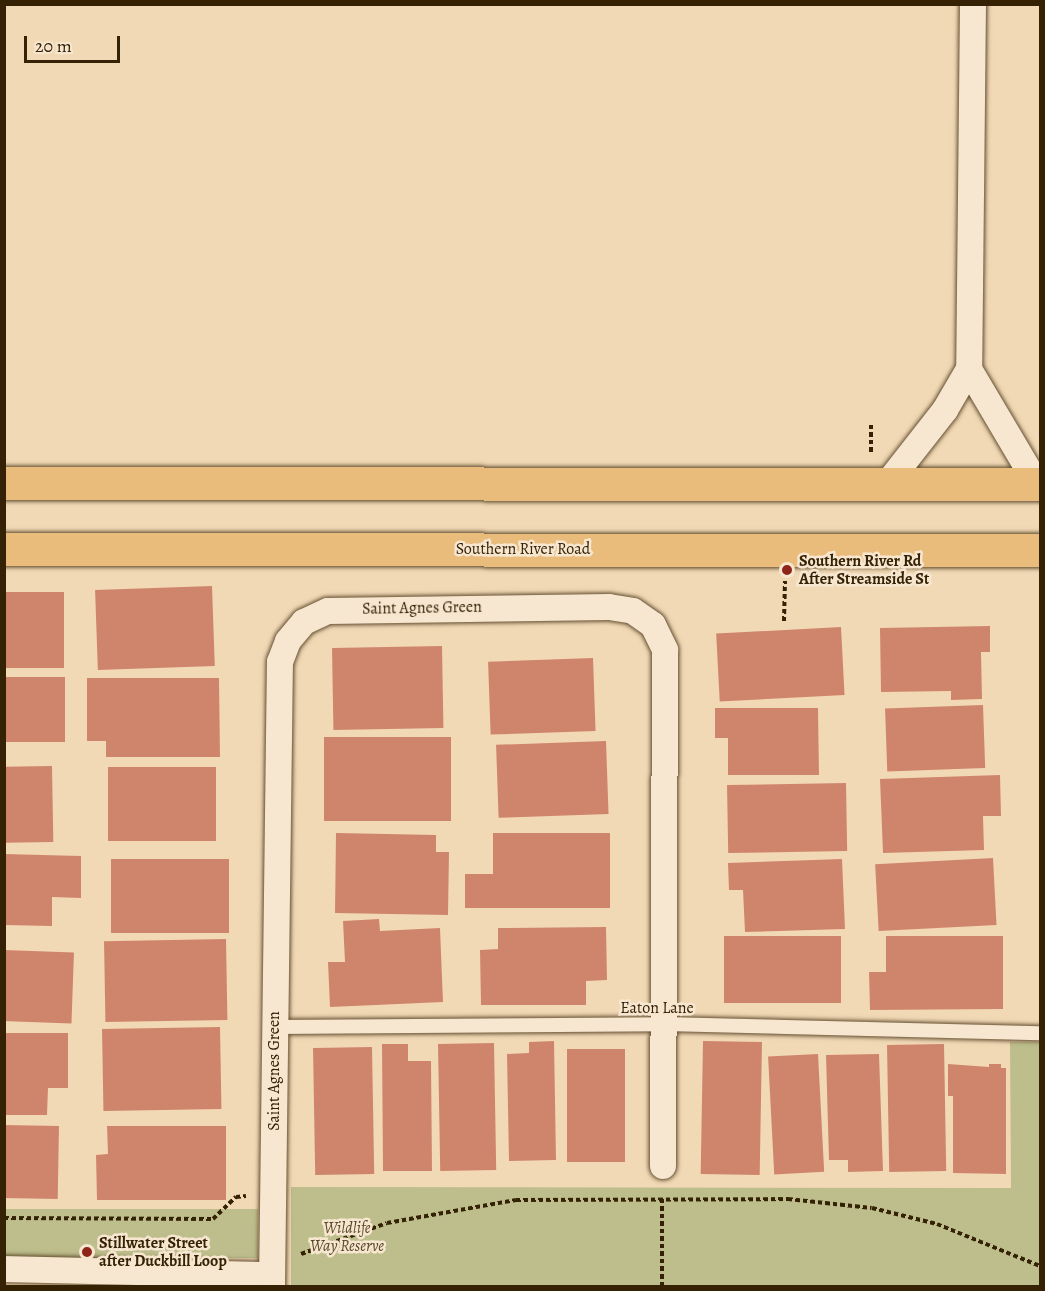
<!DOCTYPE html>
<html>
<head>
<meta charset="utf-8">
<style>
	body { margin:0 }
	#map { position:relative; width:1045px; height:1291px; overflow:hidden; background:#f2d9b6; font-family:Alegreya,serif }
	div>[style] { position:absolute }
	.green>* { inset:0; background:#bdbe8c; transform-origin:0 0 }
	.building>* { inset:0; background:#cf856c; transform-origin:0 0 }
	.path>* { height:4px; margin-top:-2px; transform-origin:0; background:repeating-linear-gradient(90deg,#352205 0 4.5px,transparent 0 7.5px) }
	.roads { filter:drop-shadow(0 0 2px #645031) drop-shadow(0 0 2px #645031) }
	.service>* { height:14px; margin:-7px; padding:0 7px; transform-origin:7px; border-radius:7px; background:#f7e6d0 }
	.minor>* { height:26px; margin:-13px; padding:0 13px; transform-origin:13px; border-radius:13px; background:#f7e6d0 }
	.primary>* { height:33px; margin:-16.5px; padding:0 16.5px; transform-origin:16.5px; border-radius:16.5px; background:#e9bc7b }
	.dots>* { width:16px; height:16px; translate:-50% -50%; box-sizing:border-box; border:3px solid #f7e6d0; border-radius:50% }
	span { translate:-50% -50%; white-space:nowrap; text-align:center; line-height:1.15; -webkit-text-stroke:5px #f7e6d0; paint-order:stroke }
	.street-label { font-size:16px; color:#352205 }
	.poi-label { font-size:16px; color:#352205; font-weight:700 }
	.left { translate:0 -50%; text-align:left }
	.park-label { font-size:16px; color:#574927; font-style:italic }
	.frame { position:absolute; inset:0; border:6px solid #352205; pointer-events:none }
	.scale { position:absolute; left:24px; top:36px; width:96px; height:27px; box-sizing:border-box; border:3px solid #352205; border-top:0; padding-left:8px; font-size:18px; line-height:21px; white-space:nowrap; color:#352205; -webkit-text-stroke:4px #f7e6d0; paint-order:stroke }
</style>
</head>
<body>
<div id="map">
	<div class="green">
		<i style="clip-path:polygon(1010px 1042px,1040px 1042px,1040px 1286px,291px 1286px,291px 1187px,1011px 1188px)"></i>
		<i style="left:5px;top:1209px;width:253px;height:49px"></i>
	</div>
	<div class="building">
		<i style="left:212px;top:586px;width:80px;height:117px;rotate:88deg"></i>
		<i style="left:5px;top:592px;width:59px;height:76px"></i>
		<i style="clip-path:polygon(990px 626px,990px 652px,981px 652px,982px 699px,951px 700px,951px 691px,881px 692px,880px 628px)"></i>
		<i style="left:841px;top:627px;width:68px;height:125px;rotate:87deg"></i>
		<i style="left:442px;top:646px;width:82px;height:110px;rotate:89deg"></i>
		<i style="left:593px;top:658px;width:73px;height:105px;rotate:88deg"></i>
		<i style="left:4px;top:677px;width:61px;height:65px"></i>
		<i style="clip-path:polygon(87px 678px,219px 678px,220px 757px,106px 757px,106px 741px,87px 741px)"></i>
		<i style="left:983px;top:705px;width:63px;height:98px;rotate:88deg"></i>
		<i style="clip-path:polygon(715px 708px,818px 708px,819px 775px,728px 775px,728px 738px,715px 738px)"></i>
		<i style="left:324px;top:737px;width:127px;height:84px"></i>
		<i style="left:606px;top:741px;width:73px;height:110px;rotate:88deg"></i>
		<i style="left:52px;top:766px;width:76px;height:48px;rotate:89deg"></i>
		<i style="left:216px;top:767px;width:74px;height:108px;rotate:90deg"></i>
		<i style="clip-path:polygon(1000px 775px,1001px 816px,983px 816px,984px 850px,883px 853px,880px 779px)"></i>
		<i style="left:846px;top:783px;width:68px;height:119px;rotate:89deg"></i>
		<i style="clip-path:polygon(336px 833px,436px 835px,436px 852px,449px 852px,448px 915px,335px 913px)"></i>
		<i style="clip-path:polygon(493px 833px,610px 833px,610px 908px,465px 908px,465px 874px,493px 874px)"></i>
		<i style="clip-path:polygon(4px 854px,81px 856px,81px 898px,52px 897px,52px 926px,4px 925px)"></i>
		<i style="left:993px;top:858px;width:67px;height:118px;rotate:87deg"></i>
		<i style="left:111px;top:859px;width:118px;height:74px"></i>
		<i style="clip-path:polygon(842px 859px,845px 929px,745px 932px,743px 890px,729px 890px,728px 863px)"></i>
		<i style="clip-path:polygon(379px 919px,380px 931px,440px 928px,443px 1002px,330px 1007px,328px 962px,345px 962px,343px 921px)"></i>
		<i style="clip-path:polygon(606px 927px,607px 980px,586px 981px,586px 1005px,481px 1005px,480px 950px,498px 949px,498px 928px)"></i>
		<i style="left:724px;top:936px;width:117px;height:67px"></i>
		<i style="clip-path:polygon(886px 936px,1003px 936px,1003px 1009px,870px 1010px,869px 972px,886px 972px)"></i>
		<i style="left:226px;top:939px;width:81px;height:122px;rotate:89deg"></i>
		<i style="left:4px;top:950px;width:70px;height:71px;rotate:2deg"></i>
		<i style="left:220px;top:1027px;width:82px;height:118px;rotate:89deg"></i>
		<i style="clip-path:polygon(4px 1033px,68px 1033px,68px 1088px,48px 1088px,47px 1115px,4px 1115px)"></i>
		<i style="clip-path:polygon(554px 1041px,556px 1160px,509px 1161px,507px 1054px,529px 1053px,529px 1042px)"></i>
		<i style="left:703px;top:1041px;width:59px;height:133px;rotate:1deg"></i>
		<i style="left:494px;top:1043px;width:127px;height:56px;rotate:89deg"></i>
		<i style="clip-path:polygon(382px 1044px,408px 1044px,408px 1061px,431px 1061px,432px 1171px,383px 1171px)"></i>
		<i style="left:944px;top:1044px;width:127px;height:57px;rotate:89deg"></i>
		<i style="left:372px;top:1047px;width:127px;height:59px;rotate:89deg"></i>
		<i style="left:625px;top:1049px;width:113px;height:58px;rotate:90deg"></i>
		<i style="left:818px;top:1054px;width:118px;height:50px;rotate:87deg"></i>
		<i style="clip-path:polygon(879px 1054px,883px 1171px,848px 1172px,848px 1160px,829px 1160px,826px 1055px)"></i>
		<i style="clip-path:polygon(948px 1064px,989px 1067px,989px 1064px,1001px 1064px,1001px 1068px,1006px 1068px,1006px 1174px,953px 1173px,953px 1096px,948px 1096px)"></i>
		<i style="left:4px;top:1125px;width:55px;height:73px;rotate:1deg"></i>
		<i style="clip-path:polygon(107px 1126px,226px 1126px,226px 1200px,97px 1200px,96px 1155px,108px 1154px)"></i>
	</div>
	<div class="path">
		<i style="left:871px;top:452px;width:27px;rotate:-90deg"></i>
		<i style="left:784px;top:621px;width:40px;rotate:-88.6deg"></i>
		<i style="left:4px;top:1218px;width:209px;rotate:0.3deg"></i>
		<i style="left:213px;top:1219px;width:32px;rotate:-44deg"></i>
		<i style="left:236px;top:1197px;width:10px;rotate:-6deg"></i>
		<i style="left:301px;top:1254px;width:91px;rotate:-19.8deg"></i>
		<i style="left:387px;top:1223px;width:131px;rotate:-10.1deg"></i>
		<i style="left:516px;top:1200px;width:272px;rotate:-0.2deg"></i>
		<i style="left:788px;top:1199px;width:84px;rotate:6.1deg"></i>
		<i style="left:872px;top:1208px;width:67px;rotate:13.8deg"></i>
		<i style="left:937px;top:1224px;width:111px;rotate:22.2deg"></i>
		<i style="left:662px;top:1286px;width:87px;rotate:-90deg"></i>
	</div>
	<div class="roads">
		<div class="service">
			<i style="left:274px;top:1027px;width:390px;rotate:-0.4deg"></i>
			<i style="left:664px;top:1024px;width:376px;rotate:1.4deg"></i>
		</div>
		<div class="minor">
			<i style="left:973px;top:4px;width:365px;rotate:90.6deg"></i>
			<i style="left:969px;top:369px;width:134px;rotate:59.4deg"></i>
			<i style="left:887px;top:484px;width:94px;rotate:-51.9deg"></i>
			<i style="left:945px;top:410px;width:48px;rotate:-59.7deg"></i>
			<i style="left:4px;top:1269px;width:268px;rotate:1.3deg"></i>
			<i style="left:272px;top:1286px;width:624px;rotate:-89.27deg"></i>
			<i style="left:280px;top:662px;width:22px;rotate:-69deg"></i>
			<i style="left:288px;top:641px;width:25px;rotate:-50deg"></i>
			<i style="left:304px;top:622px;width:26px;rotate:-25deg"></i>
			<i style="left:328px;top:611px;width:281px;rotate:-0.8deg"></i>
			<i style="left:609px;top:607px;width:24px;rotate:9deg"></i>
			<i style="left:633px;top:611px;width:24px;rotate:35deg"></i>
			<i style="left:653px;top:625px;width:28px;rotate:64deg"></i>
			<i style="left:665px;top:650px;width:516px;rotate:90.22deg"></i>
		</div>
		<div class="primary">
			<i style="left:4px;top:483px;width:1036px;rotate:0.06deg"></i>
			<i style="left:4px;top:549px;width:1036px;rotate:0.06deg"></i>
		</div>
	</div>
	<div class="dots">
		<i style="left:787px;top:570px;background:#8f2418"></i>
		<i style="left:87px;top:1252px;background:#8f2418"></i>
	</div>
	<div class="street-label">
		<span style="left:523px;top:549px">Southern River Road</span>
		<span style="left:422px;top:608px;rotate:-1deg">Saint Agnes Green</span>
		<span style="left:657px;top:1008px">Eaton Lane</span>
		<span style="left:274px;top:1071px;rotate:-90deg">Saint Agnes Green</span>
	</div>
	<div class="poi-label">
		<span class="left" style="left:799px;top:570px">Southern River Rd<br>After Streamside St</span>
		<span class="left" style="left:99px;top:1252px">Stillwater Street<br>after Duckbill Loop</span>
	</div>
	<div class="park-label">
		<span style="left:347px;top:1237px">Wildlife<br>Way Reserve</span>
	</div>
	<div class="frame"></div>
	<div class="scale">20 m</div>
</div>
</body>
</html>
